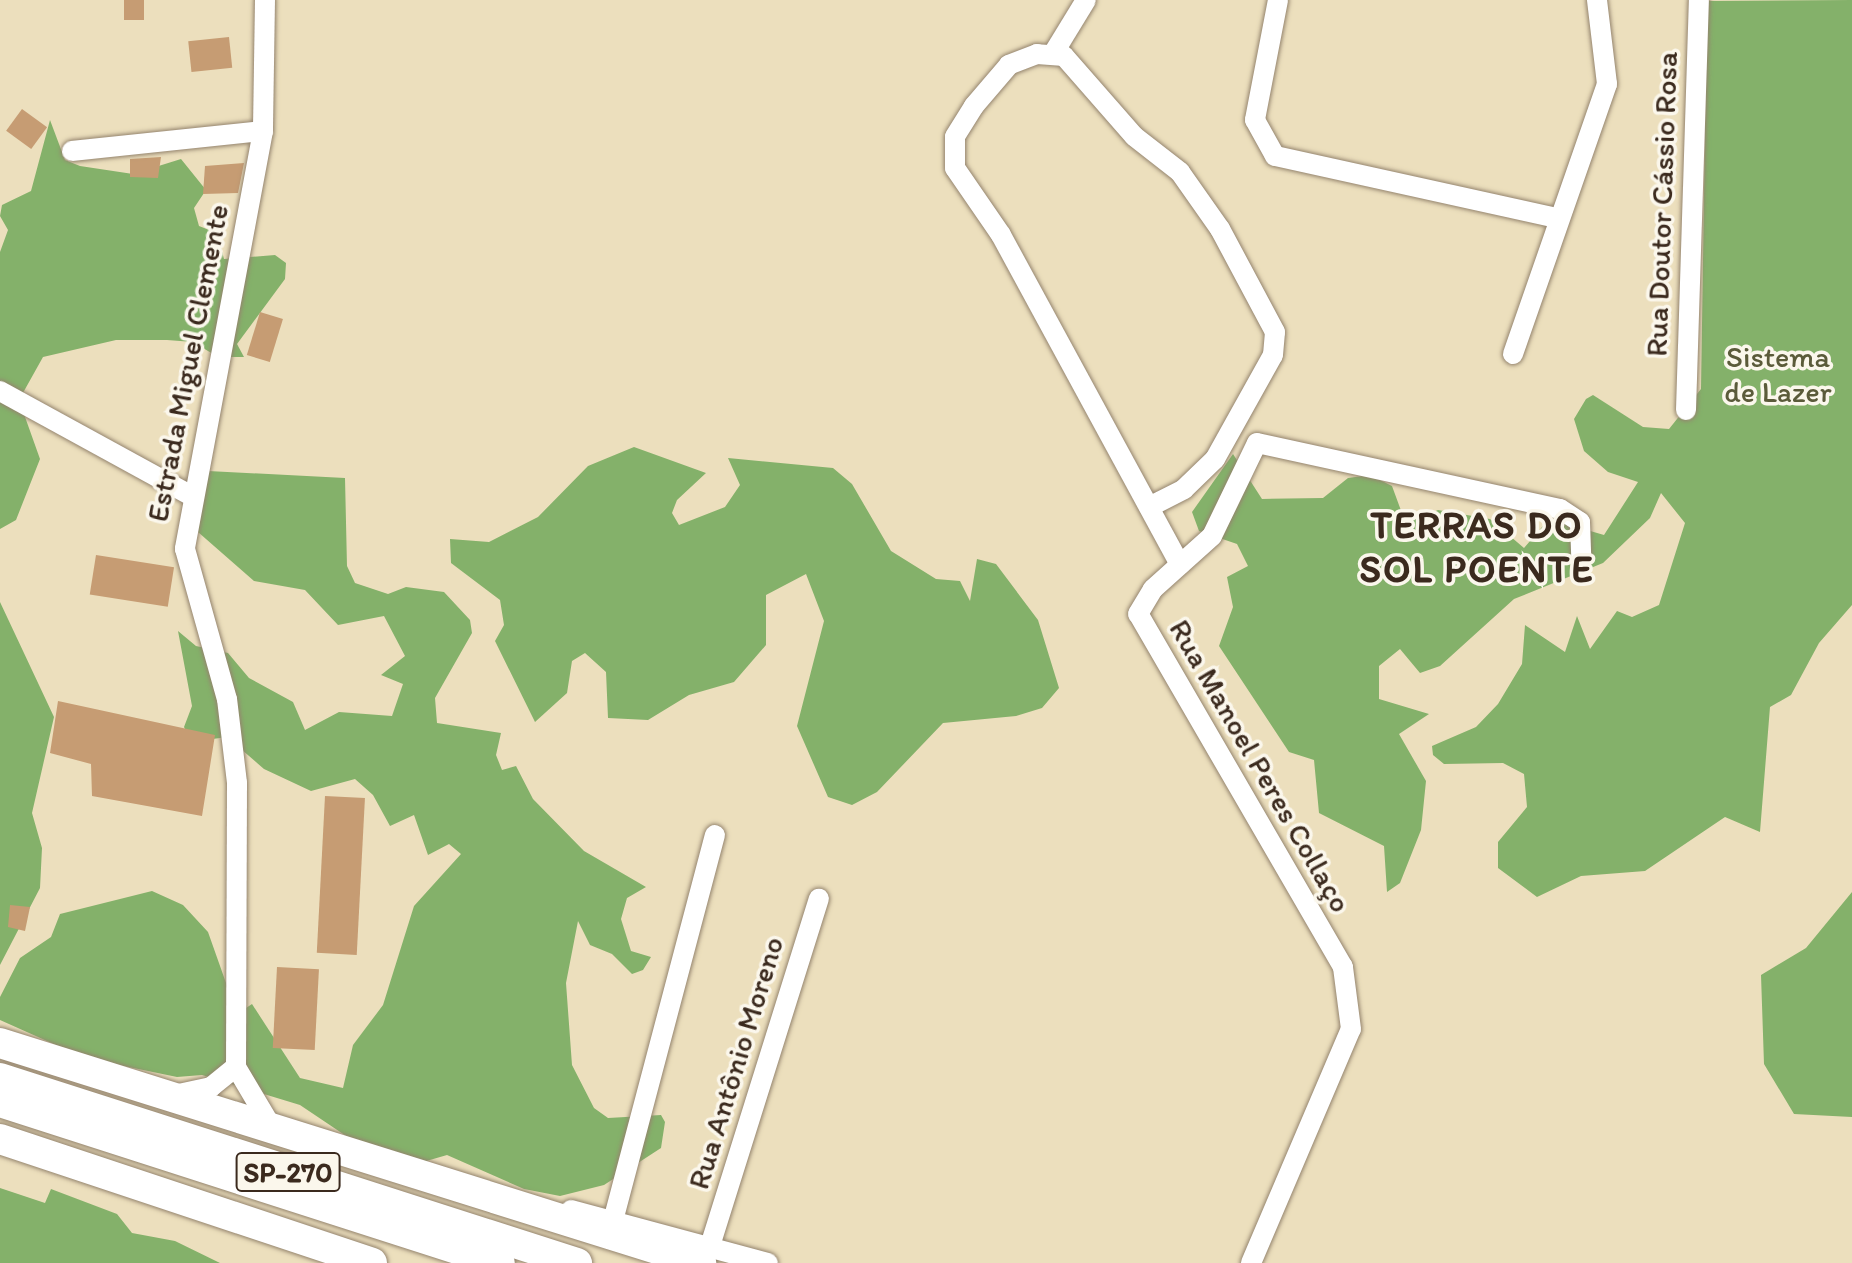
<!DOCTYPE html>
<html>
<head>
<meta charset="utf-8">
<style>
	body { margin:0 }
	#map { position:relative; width:1852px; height:1263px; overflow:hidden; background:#ecdfbd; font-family:Itim,sans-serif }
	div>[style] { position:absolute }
	.forest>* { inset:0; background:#84b16a }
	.building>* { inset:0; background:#c69c73; transform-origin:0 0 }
	.roads { filter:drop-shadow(0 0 2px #94846e) drop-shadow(0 0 2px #94846e) }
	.minor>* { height:20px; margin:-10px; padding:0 10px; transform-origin:10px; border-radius:10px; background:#fff }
	.highway>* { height:30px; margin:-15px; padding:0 15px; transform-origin:15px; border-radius:15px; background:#fff }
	span { translate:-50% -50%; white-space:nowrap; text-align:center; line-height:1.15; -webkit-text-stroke:7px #fbf7ec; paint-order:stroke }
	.shield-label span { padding:2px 6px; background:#fbf7ec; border:2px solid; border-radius:6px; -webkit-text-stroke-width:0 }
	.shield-label { font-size:28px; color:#3b2a1e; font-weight:700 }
	.street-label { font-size:30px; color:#3b2a1e }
	.park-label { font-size:30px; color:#5b5b3a }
	.district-label { font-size:38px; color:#3b2a1e; font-weight:700; letter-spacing:2px }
</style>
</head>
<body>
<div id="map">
	<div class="forest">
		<i style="clip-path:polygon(1852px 0,1852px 605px,1819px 643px,1791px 695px,1770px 707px,1760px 832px,1725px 817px,1645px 871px,1581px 876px,1537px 897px,1498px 868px,1498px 842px,1527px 807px,1524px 774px,1503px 763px,1444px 764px,1433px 755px,1432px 746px,1476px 727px,1498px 704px,1522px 664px,1525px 625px,1565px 652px,1577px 616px,1590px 649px,1617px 611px,1632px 617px,1659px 605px,1685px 523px,1661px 493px,1650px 518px,1603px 563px,1514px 599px,1440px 666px,1420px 673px,1400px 649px,1379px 666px,1379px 699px,1429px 714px,1399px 734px,1426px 781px,1421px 830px,1400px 883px,1387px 892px,1384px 846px,1319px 813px,1314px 760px,1289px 752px,1219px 646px,1233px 607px,1227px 577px,1248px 566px,1237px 544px,1199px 531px,1192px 512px,1233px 454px,1262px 499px,1323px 498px,1348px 478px,1370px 475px,1392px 486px,1403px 516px,1418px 519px,1438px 510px,1490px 519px,1524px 548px,1549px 519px,1604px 535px,1638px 482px,1608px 472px,1584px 451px,1574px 419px,1586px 399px,1593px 395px,1643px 427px,1669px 429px,1701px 389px,1707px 1px)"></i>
		<i style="clip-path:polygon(50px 120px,65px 160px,80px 166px,133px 174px,181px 159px,206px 190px,194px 208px,199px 226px,217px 233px,224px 259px,275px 255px,286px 263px,285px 279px,237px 344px,244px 357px,218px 357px,193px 342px,167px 340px,116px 340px,43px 357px,19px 400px,40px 459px,16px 520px,0 529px,0 252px,8px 230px,0 216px,2px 205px,31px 191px)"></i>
		<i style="clip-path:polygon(634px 447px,706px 473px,677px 500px,672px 513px,679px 525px,725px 507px,740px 485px,728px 458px,833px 468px,852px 484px,891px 551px,936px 579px,960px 581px,970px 601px,977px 559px,996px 564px,1038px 620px,1059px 688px,1042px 708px,1016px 716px,943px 723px,877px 792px,852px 805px,828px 797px,797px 726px,824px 621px,806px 574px,766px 595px,766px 645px,734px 682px,689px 695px,648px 720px,608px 718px,606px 672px,585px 653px,572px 661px,567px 693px,535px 722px,495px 641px,504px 625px,500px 600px,451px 563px,450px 539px,489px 542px,538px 517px,588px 466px)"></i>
		<i style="clip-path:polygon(208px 471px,345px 478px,347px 566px,355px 583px,388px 594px,406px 587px,444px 592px,470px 620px,472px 633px,435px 698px,437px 723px,501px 733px,496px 755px,502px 770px,516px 766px,533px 799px,584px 851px,646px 887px,627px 898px,621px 919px,631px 951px,651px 957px,643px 970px,632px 974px,612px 954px,590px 945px,578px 921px,566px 983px,572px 1065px,594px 1108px,608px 1118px,661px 1115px,665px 1122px,661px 1148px,604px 1185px,560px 1196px,524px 1189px,447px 1155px,416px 1164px,361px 1146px,300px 1105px,202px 1075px,177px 1077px,85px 1058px,0 1020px,0 997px,20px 958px,51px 937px,60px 914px,152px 891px,183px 905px,208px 932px,237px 1014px,252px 1004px,300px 1078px,343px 1088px,353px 1045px,383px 1005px,414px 906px,461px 854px,449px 844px,428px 855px,414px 815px,390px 826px,373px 795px,355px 779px,311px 791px,264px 769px,227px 737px,191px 742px,184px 727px,192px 706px,178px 631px,196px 646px,228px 653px,249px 678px,293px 702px,305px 730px,339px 712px,392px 716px,403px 684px,381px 675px,405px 656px,384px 616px,338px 625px,305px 590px,254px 581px,198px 532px)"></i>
		<i style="clip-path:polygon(0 602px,54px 717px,32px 813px,42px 848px,40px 888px,0 965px)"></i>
		<i style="clip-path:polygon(1852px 892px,1852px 1117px,1794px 1114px,1764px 1064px,1761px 975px,1806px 948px)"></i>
		<i style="clip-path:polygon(0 1188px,45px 1203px,51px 1189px,117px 1214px,132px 1233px,175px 1241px,220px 1263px,0 1263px)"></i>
	</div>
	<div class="building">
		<i style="left:124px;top:0;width:20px;height:20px"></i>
		<i style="left:229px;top:37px;width:31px;height:41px;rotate:84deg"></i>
		<i style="left:22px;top:109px;width:31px;height:27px;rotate:36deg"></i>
		<i style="clip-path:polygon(161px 157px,158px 178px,130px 177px,130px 159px)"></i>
		<i style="clip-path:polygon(244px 163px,238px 193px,203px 194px,205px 166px)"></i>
		<i style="left:260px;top:312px;width:24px;height:45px;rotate:17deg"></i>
		<i style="left:96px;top:555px;width:79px;height:40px;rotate:9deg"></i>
		<i style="clip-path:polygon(58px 701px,215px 735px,202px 816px,92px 796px,91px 764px,50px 753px)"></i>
		<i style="left:325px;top:796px;width:40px;height:157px;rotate:3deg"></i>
		<i style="clip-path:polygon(10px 905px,30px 907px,25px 931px,8px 927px)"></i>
		<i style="left:277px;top:967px;width:42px;height:81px;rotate:3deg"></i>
	</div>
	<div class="roads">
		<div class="minor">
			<i style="left:265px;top:0;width:131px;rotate:90.9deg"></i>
			<i style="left:263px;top:131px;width:425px;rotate:100.6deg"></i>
			<i style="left:185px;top:549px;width:156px;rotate:74.4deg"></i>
			<i style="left:227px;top:699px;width:85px;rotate:83.2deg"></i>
			<i style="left:237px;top:783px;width:284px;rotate:90.2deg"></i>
			<i style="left:236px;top:1067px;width:69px;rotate:59.3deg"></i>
			<i style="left:1278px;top:0;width:122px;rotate:100.9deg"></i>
			<i style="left:1255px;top:120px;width:41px;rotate:60.9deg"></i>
			<i style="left:1275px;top:156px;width:290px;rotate:12.4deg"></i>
			<i style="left:1053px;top:54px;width:63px;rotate:-58.6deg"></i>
			<i style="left:72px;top:151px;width:192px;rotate:-6deg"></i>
			<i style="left:1513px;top:354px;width:286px;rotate:-70.8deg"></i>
			<i style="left:1607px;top:84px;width:85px;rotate:-96.8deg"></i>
			<i style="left:0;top:391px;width:217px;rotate:28.7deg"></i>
			<i style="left:1686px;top:410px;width:410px;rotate:-88.2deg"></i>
			<i style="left:1149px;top:507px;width:39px;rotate:-27deg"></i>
			<i style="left:1184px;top:489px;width:43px;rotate:-44.1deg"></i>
			<i style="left:1215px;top:459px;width:119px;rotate:-60.9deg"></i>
			<i style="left:1273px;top:355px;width:23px;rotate:-85deg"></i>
			<i style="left:1275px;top:332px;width:117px;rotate:-118.1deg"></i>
			<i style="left:1220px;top:229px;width:70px;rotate:-125.1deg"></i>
			<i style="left:1180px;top:172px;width:58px;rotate:-142deg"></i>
			<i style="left:1134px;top:136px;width:106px;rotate:-131.2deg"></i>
			<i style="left:1064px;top:56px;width:27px;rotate:-176deg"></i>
			<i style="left:1037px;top:54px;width:30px;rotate:159deg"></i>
			<i style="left:1009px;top:65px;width:54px;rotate:130.5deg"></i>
			<i style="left:974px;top:106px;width:36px;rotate:122deg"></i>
			<i style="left:955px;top:137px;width:31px;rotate:90deg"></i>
			<i style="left:955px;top:168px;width:81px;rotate:55.5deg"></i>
			<i style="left:1001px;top:235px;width:375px;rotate:61.5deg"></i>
			<i style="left:174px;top:1095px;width:38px;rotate:-12deg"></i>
			<i style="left:211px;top:1087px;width:32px;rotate:-39deg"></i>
			<i style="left:571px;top:1210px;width:204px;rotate:15.1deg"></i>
			<i style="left:614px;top:1217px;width:395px;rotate:-75.2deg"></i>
			<i style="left:710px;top:1246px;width:364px;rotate:-72.6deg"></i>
			<i style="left:1251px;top:1263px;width:254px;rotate:-66.9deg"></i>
			<i style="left:1351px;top:1029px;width:63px;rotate:-97.4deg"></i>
			<i style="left:1343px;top:967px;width:408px;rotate:-120.1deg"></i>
			<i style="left:1138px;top:614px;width:29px;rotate:-59deg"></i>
			<i style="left:1153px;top:589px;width:79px;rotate:-41.9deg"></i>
			<i style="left:1212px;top:536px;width:103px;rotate:-64.2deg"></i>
			<i style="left:1257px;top:443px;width:310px;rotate:12.3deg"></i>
			<i style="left:1560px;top:509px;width:24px;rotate:33deg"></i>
			<i style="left:1580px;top:522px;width:34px;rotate:88deg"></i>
		</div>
		<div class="highway">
			<i style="left:0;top:1043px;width:735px;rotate:17.42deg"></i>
			<i style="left:0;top:1078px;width:606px;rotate:17.78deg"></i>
			<i style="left:0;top:1102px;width:525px;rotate:17.85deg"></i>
			<i style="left:0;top:1139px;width:392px;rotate:18.4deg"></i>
		</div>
	</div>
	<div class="shield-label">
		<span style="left:288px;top:1172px">SP-270</span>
	</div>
	<div class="street-label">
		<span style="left:1662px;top:204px;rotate:-88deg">Rua Doutor Cássio Rosa</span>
		<span style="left:188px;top:363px;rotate:-79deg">Estrada Miguel Clemente</span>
		<span style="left:1260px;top:766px;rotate:60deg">Rua Manoel Peres Collaço</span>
		<span style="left:736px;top:1063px;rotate:-73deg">Rua Antônio Moreno</span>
	</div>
	<div class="park-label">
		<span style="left:1778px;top:374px">Sistema<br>de Lazer</span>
	</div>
	<div class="district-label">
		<span style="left:1477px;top:548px">TERRAS DO<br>SOL POENTE</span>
	</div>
</div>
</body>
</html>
